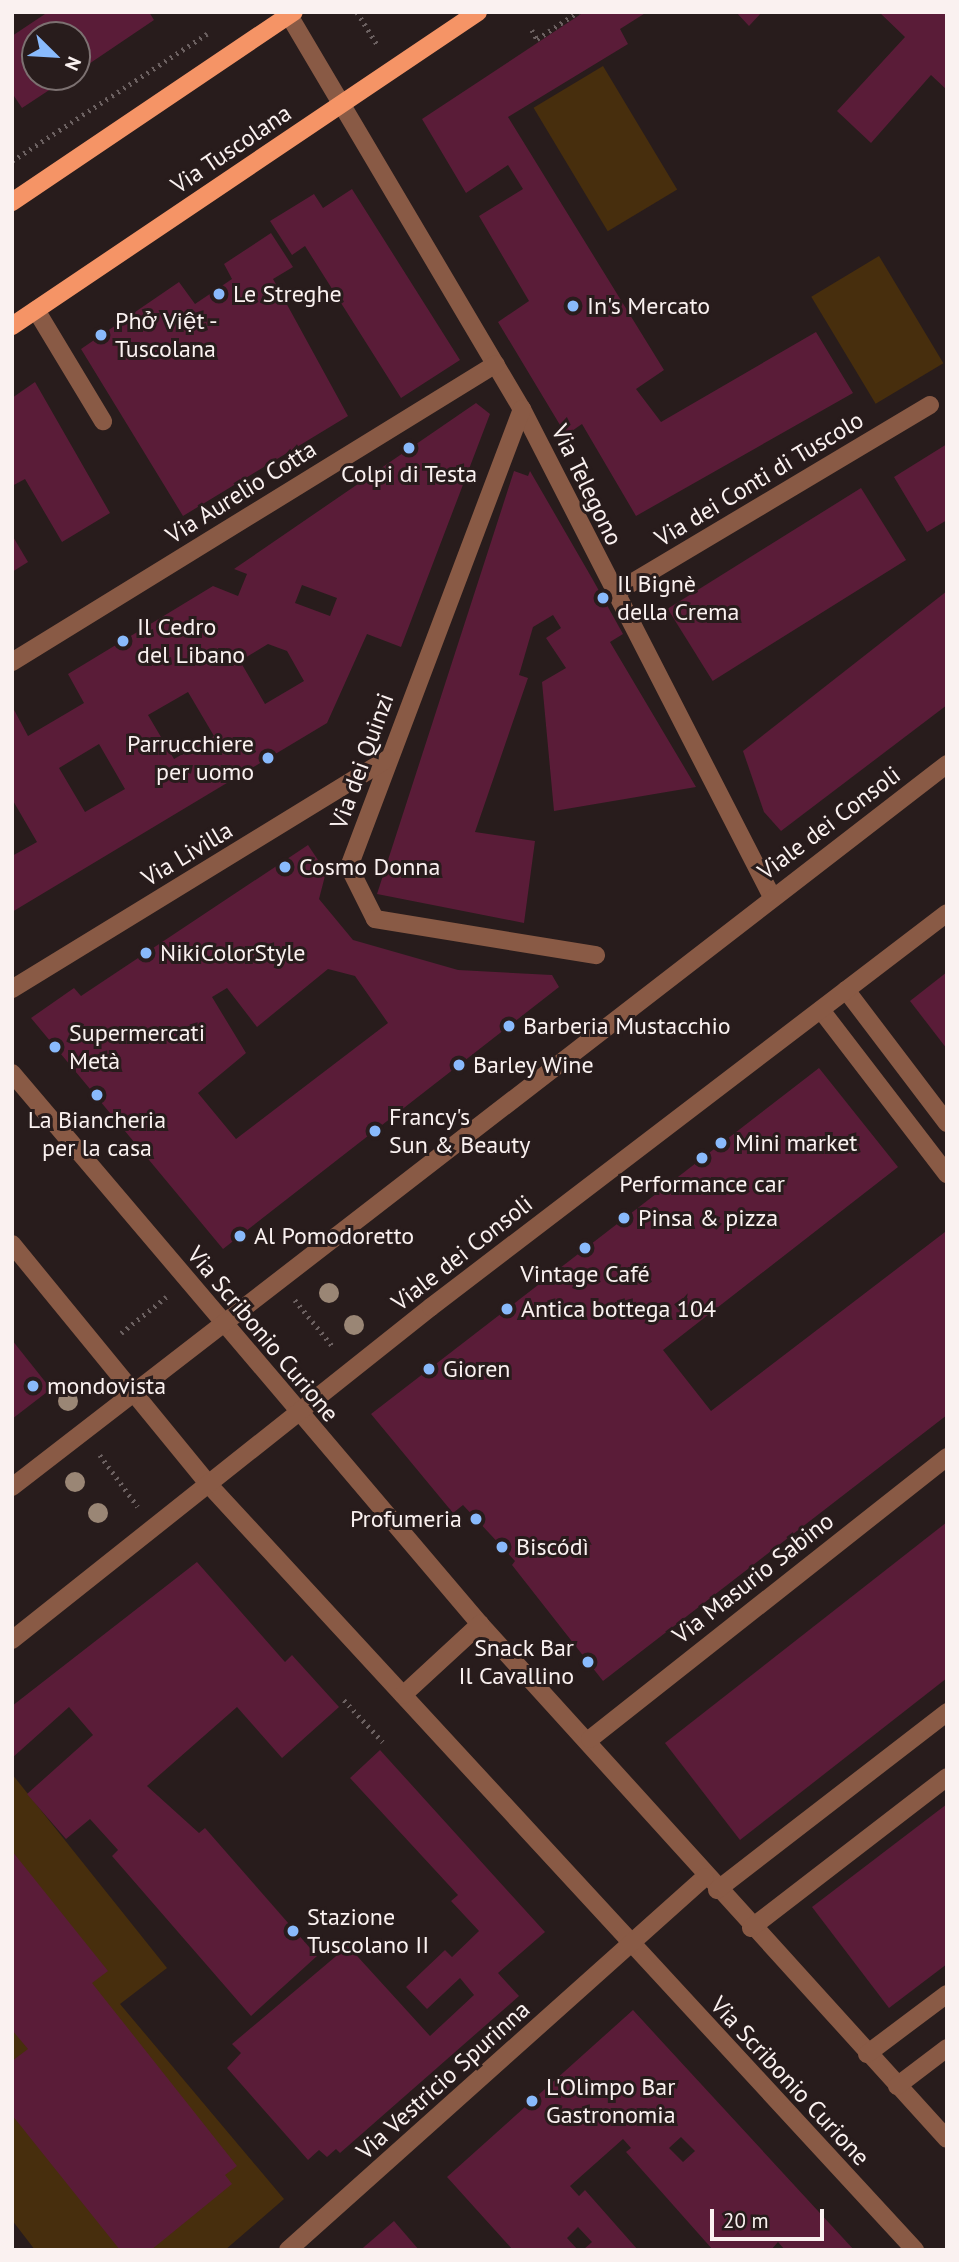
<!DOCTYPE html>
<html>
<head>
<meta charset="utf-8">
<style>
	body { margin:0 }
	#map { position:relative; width:959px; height:2262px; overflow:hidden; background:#281c1c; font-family:"PT Sans",sans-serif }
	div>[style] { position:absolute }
	.green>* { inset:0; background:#472e0d; transform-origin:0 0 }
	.building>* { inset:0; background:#5a1c38; transform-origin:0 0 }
	.path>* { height:4.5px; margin-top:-2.25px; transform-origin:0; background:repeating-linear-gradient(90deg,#6c6161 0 2px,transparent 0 7px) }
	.lane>* { height:18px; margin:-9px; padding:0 9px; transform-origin:9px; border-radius:9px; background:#895a45 }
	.street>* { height:18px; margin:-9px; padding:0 9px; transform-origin:9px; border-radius:9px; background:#895a45 }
	.primary>* { height:18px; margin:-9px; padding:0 9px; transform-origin:9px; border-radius:9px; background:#f59466 }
	.trees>* { width:20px; height:20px; margin:-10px; border-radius:50%; background:#9a8675 }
	.dots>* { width:19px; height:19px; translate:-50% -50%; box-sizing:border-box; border:4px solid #281c1c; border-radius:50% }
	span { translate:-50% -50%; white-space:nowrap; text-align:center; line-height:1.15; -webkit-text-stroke:6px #281c1c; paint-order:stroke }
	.street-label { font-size:24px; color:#faf1f0 }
	.poi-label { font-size:24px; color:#faf1f0 }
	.left { translate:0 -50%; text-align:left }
	.right { translate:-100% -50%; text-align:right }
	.frame { position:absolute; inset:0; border:14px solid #faf1f0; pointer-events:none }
	.north { position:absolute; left:21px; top:21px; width:70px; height:70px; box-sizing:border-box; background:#281c1c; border:2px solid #7c7171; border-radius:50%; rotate:114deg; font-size:19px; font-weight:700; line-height:28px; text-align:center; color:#faf1f0 }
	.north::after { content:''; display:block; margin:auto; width:24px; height:32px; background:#89bafc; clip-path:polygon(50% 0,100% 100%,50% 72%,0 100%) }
	.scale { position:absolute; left:710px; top:2209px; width:114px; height:32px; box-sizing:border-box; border:4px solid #faf1f0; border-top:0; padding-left:9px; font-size:21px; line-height:24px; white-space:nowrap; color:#faf1f0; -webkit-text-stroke:5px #281c1c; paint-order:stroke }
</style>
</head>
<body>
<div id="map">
	<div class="green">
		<i style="left:603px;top:66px;width:144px;height:81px;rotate:59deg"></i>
		<i style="left:879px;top:256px;width:125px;height:79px;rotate:59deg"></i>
		<i style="clip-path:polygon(12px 1774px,167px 1968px,120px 2004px,284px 2199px,225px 2250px,35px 2250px,12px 2220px)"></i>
	</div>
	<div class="building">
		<i style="clip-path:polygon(48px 12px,149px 12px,154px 20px,77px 72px,77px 35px,35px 35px,35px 77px,69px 77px,22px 108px,12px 93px,12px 36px)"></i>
		<i style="clip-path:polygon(584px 12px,647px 12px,620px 29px,628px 44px,508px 117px,664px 370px,636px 389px,661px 422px,816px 332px,853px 393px,636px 516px,582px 424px,566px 435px,498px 322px,529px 301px,479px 216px,523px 189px,508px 165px,466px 193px,422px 119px)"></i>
		<i style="clip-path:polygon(736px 12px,762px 12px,749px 26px)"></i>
		<i style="clip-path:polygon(879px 12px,947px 12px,947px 90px,931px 75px,871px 143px,837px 111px,905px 37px)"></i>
		<i style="clip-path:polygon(352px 189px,460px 360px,401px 398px,305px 246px,292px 255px,270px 221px,314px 194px,323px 208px)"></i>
		<i style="clip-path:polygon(271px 233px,293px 267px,273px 279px,348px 416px,183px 516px,81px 349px,179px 282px,195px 304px,232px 279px,224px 264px)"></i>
		<i style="clip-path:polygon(35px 382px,110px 513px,62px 542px,25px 479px,12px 486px,12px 398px)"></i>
		<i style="clip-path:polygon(evenodd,476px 403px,490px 414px,401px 647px,367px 634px,327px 723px,12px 912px,12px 856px,37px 842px,12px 799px,12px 706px,28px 736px,84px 703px,68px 674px,213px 586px,238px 596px,247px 574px,234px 569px,476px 403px,302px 585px,337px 598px,330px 616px,295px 603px,302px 585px,476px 403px,268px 644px,287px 651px,304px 681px,265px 704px,240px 661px,268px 644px,476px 403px,188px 692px,214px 736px,174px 759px,148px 715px,188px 692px,476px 403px,99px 744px,125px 789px,85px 812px,59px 768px,99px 744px)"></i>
		<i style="clip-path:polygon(947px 444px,947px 520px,927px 532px,894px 477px)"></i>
		<i style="clip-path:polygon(514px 471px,528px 476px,530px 471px,593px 580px,623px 634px,610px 642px,696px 787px,554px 811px,542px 682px,566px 668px,546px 638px,561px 628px,553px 615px,533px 627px,519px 675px,528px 678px,475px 832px,535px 841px,524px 923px,377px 894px)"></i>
		<i style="left:861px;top:488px;width:85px;height:228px;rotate:58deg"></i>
		<i style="clip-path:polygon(12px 535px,28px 562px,12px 572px)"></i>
		<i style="clip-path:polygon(947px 591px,947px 705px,781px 831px,764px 812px,743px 751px)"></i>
		<i style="clip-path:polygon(evenodd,308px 845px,326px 872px,319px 899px,353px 940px,458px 970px,552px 975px,559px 987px,223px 1249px,31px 1018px,74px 988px,81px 996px,308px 845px,328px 969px,355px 976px,388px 1023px,236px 1139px,198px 1093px,246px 1053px,212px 997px,227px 988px,257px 1027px,328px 969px)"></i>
		<i style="clip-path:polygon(947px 972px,947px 1049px,910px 1001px)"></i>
		<i style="clip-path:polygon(819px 1068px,898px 1167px,663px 1350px,711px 1411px,945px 1232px,947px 1415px,603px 1681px,512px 1565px,515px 1561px,463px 1505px,453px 1513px,371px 1414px)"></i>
		<i style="clip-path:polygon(12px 1340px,51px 1389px,12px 1419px)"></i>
		<i style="clip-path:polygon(947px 1522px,947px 1678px,740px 1840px,665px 1743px)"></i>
		<i style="clip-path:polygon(197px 1562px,285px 1662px,292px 1655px,339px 1707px,282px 1758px,237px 1707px,147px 1786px,199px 1833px,205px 1828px,317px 1956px,251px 2016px,112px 1856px,118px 1850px,90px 1819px,66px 1839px,27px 1794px,93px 1735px,69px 1707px,12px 1758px,12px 1706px)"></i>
		<i style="clip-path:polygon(380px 1750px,545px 1932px,498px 1973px,519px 1996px,340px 2153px,336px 2149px,327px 2157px,319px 2150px,308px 2160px,227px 2068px,241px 2053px,232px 2044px,348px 1946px,430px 2036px,474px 1995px,460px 1978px,427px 2009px,406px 1987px,445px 1950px,452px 1957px,479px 1931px,451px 1901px,458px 1895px,350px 1778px)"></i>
		<i style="clip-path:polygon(947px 1804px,947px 1964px,889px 2008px,812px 1907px)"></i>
		<i style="clip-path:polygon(12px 1851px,108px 1971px,92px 1983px,237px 2166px,225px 2175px,232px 2184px,151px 2250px,120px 2250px,12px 2115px,12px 2061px,28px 2049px,12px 2030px)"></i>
		<i style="clip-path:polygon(evenodd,633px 2010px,666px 2046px,854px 2250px,785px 2250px,778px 2242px,771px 2250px,713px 2250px,626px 2152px,631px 2148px,623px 2139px,570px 2186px,579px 2196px,585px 2190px,638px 2250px,583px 2250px,592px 2242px,578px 2227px,567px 2238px,578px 2250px,513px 2250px,447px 2177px,633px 2010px,681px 2137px,695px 2151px,683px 2162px,669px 2148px,681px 2137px)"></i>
		<i style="clip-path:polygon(394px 2221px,419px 2250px,361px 2250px,364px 2247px)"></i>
	</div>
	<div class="path">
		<i style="left:357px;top:12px;width:39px;rotate:58deg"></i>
		<i style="left:532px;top:30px;width:10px;rotate:61deg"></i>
		<i style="left:537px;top:39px;width:49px;rotate:-33.4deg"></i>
		<i style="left:12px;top:161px;width:233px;rotate:-33.1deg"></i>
		<i style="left:295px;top:1300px;width:62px;rotate:50.9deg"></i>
		<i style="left:121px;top:1333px;width:58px;rotate:-38.7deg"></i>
		<i style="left:100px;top:1455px;width:64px;rotate:53.8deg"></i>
		<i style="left:344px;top:1700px;width:57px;rotate:47.1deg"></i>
	</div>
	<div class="lane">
		<i style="left:36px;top:310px;width:130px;rotate:58.9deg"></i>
	</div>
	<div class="street">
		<i style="left:287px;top:12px;width:461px;rotate:59.4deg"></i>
		<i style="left:522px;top:409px;width:548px;rotate:62.87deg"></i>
		<i style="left:522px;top:409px;width:490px;rotate:110.7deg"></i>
		<i style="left:349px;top:867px;width:58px;rotate:63.4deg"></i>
		<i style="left:375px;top:919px;width:224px;rotate:9.3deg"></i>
		<i style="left:613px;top:594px;width:369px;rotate:-30.8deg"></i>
		<i style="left:12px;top:662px;width:568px;rotate:-31.62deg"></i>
		<i style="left:12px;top:989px;width:441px;rotate:-31.5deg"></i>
		<i style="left:846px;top:990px;width:167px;rotate:52.8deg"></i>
		<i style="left:821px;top:1010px;width:207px;rotate:52.5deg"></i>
		<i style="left:12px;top:1073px;width:723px;rotate:49.66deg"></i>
		<i style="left:480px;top:1624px;width:695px;rotate:47.8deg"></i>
		<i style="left:12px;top:1244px;width:314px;rotate:50.7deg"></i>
		<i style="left:211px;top:1487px;width:1038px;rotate:47.3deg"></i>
		<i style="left:12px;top:1487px;width:1182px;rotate:-37.71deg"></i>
		<i style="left:12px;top:1640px;width:535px;rotate:-38.48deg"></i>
		<i style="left:431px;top:1307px;width:649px;rotate:-37.36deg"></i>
		<i style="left:403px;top:1695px;width:105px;rotate:-42.7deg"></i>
		<i style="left:590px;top:1739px;width:455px;rotate:-38.3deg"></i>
		<i style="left:717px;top:1890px;width:291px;rotate:-37.7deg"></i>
		<i style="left:751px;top:1928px;width:247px;rotate:-37.6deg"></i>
		<i style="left:867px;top:2054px;width:100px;rotate:-36.9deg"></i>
		<i style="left:897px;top:2086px;width:63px;rotate:-37.2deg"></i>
		<i style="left:288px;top:2250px;width:559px;rotate:-41.81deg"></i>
	</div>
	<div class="primary">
		<i style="left:12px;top:202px;width:340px;rotate:-34deg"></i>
		<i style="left:12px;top:326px;width:562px;rotate:-33.97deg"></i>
	</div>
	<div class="trees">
		<i style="left:329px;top:1293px"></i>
		<i style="left:354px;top:1325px"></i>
		<i style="left:68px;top:1401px"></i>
		<i style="left:75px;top:1482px"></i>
		<i style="left:98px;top:1513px"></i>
	</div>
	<div class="dots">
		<i style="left:219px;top:294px;background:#89bafc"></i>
		<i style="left:573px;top:306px;background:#89bafc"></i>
		<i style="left:101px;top:335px;background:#89bafc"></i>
		<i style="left:409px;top:448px;background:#89bafc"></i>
		<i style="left:603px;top:598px;background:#89bafc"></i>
		<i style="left:123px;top:641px;background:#89bafc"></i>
		<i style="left:268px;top:758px;background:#89bafc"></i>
		<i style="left:285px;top:867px;background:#89bafc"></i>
		<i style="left:146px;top:953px;background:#89bafc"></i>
		<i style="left:509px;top:1026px;background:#89bafc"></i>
		<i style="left:55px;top:1047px;background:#89bafc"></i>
		<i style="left:459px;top:1065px;background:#89bafc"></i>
		<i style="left:97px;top:1095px;background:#89bafc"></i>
		<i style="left:375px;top:1131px;background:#89bafc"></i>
		<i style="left:721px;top:1143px;background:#89bafc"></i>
		<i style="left:702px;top:1158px;background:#89bafc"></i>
		<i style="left:624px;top:1218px;background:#89bafc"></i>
		<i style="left:240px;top:1236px;background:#89bafc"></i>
		<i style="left:585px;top:1248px;background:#89bafc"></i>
		<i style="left:507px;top:1309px;background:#89bafc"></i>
		<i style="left:429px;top:1369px;background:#89bafc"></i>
		<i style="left:33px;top:1386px;background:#89bafc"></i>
		<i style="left:476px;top:1519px;background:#89bafc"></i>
		<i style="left:502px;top:1547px;background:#89bafc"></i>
		<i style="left:588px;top:1662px;background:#89bafc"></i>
		<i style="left:293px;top:1931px;background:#89bafc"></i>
		<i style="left:532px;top:2101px;background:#89bafc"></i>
	</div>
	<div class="street-label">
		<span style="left:231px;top:149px;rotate:-34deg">Via Tuscolana</span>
		<span style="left:759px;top:479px;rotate:-31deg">Via dei Conti di Tuscolo</span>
		<span style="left:587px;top:485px;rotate:64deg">Via Telegono</span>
		<span style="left:241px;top:492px;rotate:-32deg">Via Aurelio Cotta</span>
		<span style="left:362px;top:761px;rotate:-70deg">Via dei Quinzi</span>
		<span style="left:829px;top:823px;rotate:-37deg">Viale dei Consoli</span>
		<span style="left:187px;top:854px;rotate:-31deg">Via Livilla</span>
		<span style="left:462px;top:1253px;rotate:-38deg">Viale dei Consoli</span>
		<span style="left:263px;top:1334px;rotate:50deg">Via Scribonio Curione</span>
		<span style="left:753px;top:1578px;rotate:-38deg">Via Masurio Sabino</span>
		<span style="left:443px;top:2080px;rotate:-42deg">Via Vestricio Spurinna</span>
		<span style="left:790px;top:2081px;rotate:47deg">Via Scribonio Curione</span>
	</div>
	<div class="poi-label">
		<span class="left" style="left:233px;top:294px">Le Streghe</span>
		<span class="left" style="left:587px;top:306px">In's Mercato</span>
		<span class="left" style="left:115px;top:335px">Phở Việt -<br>Tuscolana</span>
		<span style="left:409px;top:474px">Colpi di Testa</span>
		<span class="left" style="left:617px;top:598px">Il Bignè<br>della Crema</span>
		<span class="left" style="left:137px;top:641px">Il Cedro<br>del Libano</span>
		<span class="right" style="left:254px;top:758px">Parrucchiere<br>per uomo</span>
		<span class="left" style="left:299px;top:867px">Cosmo Donna</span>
		<span class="left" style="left:160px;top:953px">NikiColorStyle</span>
		<span class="left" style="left:523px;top:1026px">Barberia Mustacchio</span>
		<span class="left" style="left:69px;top:1047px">Supermercati<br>Metà</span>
		<span class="left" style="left:473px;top:1065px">Barley Wine</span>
		<span class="left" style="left:389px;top:1131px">Francy's<br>Sun &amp; Beauty</span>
		<span style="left:97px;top:1134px">La Biancheria<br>per la casa</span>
		<span class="left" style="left:735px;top:1143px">Mini market</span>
		<span style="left:702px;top:1184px">Performance car</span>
		<span class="left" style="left:638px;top:1218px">Pinsa &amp; pizza</span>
		<span class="left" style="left:254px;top:1236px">Al Pomodoretto</span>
		<span style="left:585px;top:1274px">Vintage Café</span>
		<span class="left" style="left:521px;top:1309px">Antica bottega 104</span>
		<span class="left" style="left:443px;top:1369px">Gioren</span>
		<span class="left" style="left:47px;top:1386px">mondovista</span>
		<span class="right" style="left:462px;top:1519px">Profumeria</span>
		<span class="left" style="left:516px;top:1547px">Biscódì</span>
		<span class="right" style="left:574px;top:1662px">Snack Bar<br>Il Cavallino</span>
		<span class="left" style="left:307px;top:1931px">Stazione<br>Tuscolano II</span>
		<span class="left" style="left:546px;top:2101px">L'Olimpo Bar<br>Gastronomia</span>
	</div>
	<div class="frame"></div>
	<div class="north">N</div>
	<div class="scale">20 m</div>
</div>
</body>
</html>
